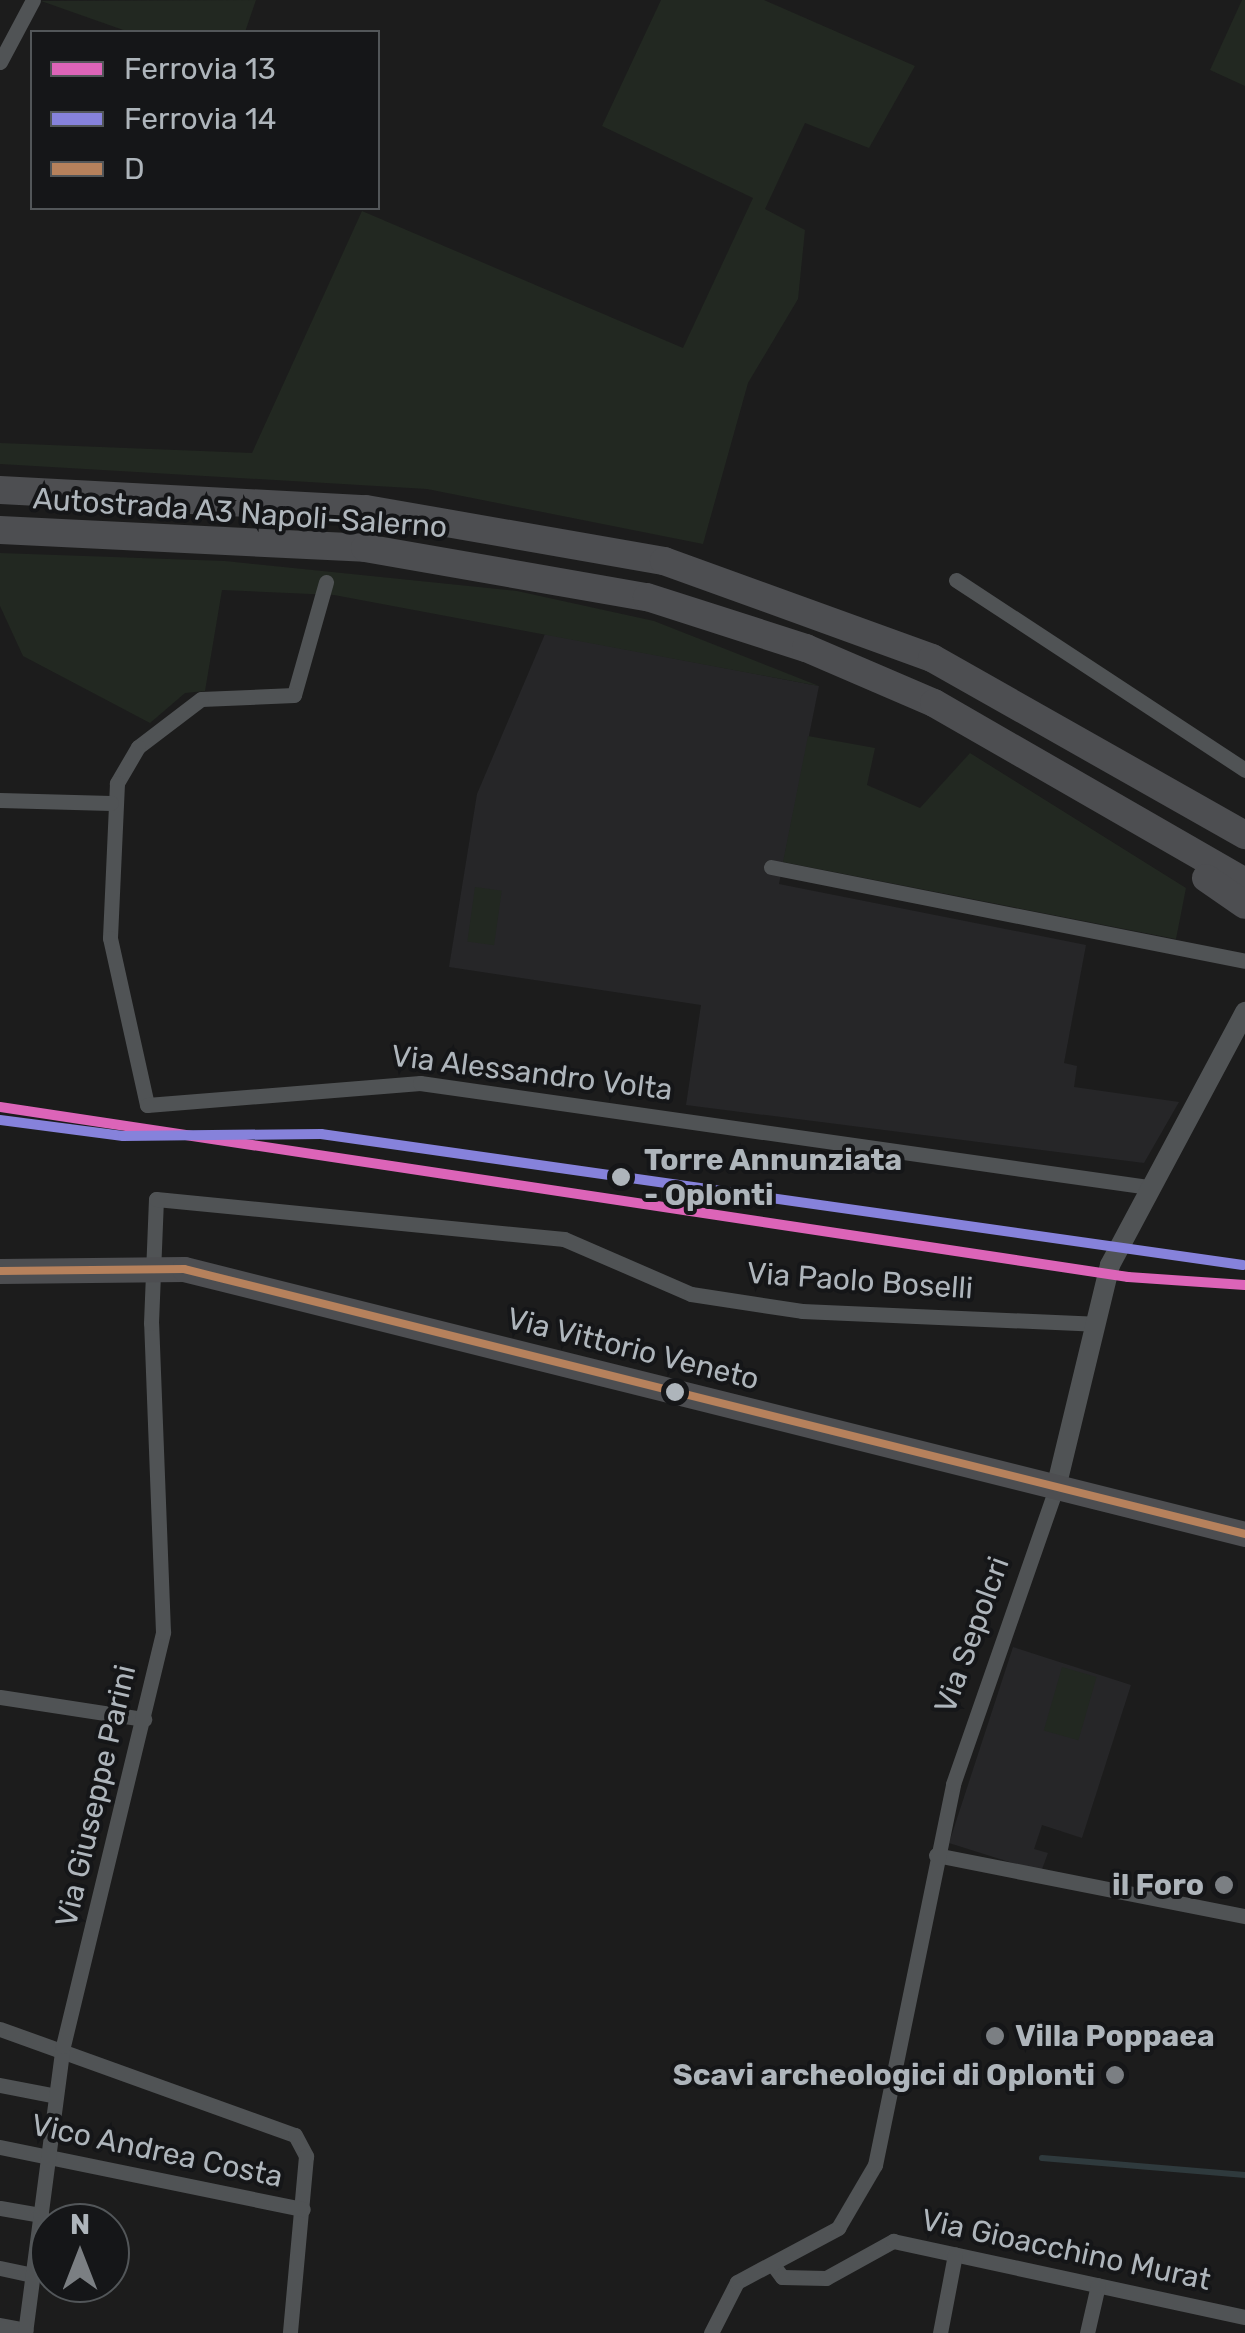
<!DOCTYPE html>
<html>
<head>
<meta charset="utf-8">
<style>
	body { margin:0 }
	#map { position:relative; width:1245px; height:2333px; overflow:hidden; background:#1c1c1c; font-family:Rubik,sans-serif }
	div>[style] { position:absolute }
	.built>* { inset:0; background:#262628 }
	.green>* { inset:0; background:#222821; transform-origin:0 0 }
	.stream>* { height:6px; margin:-3px; padding:0 3px; transform-origin:3px; border-radius:3px; background:#2f3a3d }
	.minor>* { height:15px; margin:-7.5px; padding:0 7.5px; transform-origin:7.5px; border-radius:7.5px; background:#505355 }
	.tertiary>* { height:20px; margin:-10px; padding:0 10px; transform-origin:10px; border-radius:10px; background:#505355 }
	.primary>* { height:25px; margin:-12.5px; padding:0 12.5px; transform-origin:12.5px; border-radius:12.5px; background:#4d4e51 }
	.motorway>* { height:28px; margin:-14px; padding:0 14px; transform-origin:14px; border-radius:14px; background:#4d4e51 }
	.bus-1>* { height:8px; margin:-4px; padding:0 4px; transform-origin:4px; border-radius:4px; background:#b6815c }
	.rail-1>* { height:10px; margin:-5px; padding:0 5px; transform-origin:5px; border-radius:5px; background:#dc64b8 }
	.rail-2>* { height:10px; margin:-5px; padding:0 5px; transform-origin:5px; border-radius:5px; background:#8682db }
	.dots>* { width:28px; height:28px; translate:-50% -50%; box-sizing:border-box; border:5px solid #151618; border-radius:50% }
	span { translate:-50% -50%; white-space:nowrap; text-align:center; line-height:1.15; -webkit-text-stroke:8px #151618; paint-order:stroke }
	.street-label { font-size:30px; color:#aeb5bb }
	.stop-label { font-size:30px; color:#aeb5bb; font-weight:700 }
	.left { translate:0 -50%; text-align:left }
	.poi-label { font-size:30px; color:#aeb5bb; font-weight:700 }
	.right { translate:-100% -50%; text-align:right }
	.legend { position:absolute; left:30px; top:30px; width:350px; height:180px; box-sizing:border-box; background:#151618; border:2px solid #525659; margin:0; padding:12px 18px; list-style:none; font-size:30px; color:#aeb5bb }
	.legend li { display:flex; align-items:center; gap:20px; height:50px }
	.legend b { width:50px; border:2px solid #525659 }
	.north { position:absolute; left:30px; top:2203px; width:100px; height:100px; box-sizing:border-box; background:#151618; border:2px solid #525659; border-radius:50%; rotate:0deg; font-size:28px; font-weight:700; line-height:40px; text-align:center; color:#aeb5bb }
	.north::after { content:''; display:block; margin:auto; width:35px; height:45px; background:#7b7f83; clip-path:polygon(50% 0,100% 100%,50% 72%,0 100%) }
</style>
</head>
<body>
<div id="map">
	<div class="built">
		<i style="clip-path:polygon(545px 634px,819px 686px,779px 884px,1086px 945px,1064px 1063px,1077px 1066px,1074px 1087px,1179px 1102px,1144px 1163px,686px 1105px,701px 1005px,449px 967px,477px 794px)"></i>
		<i style="clip-path:polygon(1013px 1647px,1131px 1685px,1082px 1838px,1042px 1825px,1034px 1849px,1048px 1853px,1041px 1872px,949px 1843px)"></i>
	</div>
	<div class="green">
		<i style="clip-path:polygon(256px 0,245px 32px,129px 32px,41px 1px)"></i>
		<i style="clip-path:polygon(661px 0,764px 0,915px 66px,869px 148px,805px 123px,765px 209px,805px 230px,798px 299px,748px 383px,703px 544px,427px 489px,0 464px,0 443px,252px 453px,362px 211px,683px 348px,753px 198px,602px 126px)"></i>
		<i style="clip-path:polygon(1242px 0,1245px 0,1245px 86px,1210px 70px)"></i>
		<i style="clip-path:polygon(0 553px,225px 561px,517px 591px,654px 621px,819px 686px,334px 595px,222px 590px,205px 691px,185px 693px,150px 723px,23px 656px,0 606px)"></i>
		<i style="clip-path:polygon(808px 736px,875px 748px,867px 785px,920px 808px,970px 753px,1186px 888px,1176px 939px,783px 862px)"></i>
		<i style="left:475px;top:887px;width:27px;height:55px;rotate:8deg"></i>
		<i style="left:1062px;top:1667px;width:36px;height:66px;rotate:16deg"></i>
	</div>
	<div class="stream">
		<i style="left:1042px;top:2158px;width:204px;rotate:4.8deg"></i>
	</div>
	<div class="minor">
		<i style="left:0;top:62px;width:70px;rotate:-62deg"></i>
		<i style="left:956px;top:580px;width:346px;rotate:33.3deg"></i>
		<i style="left:326px;top:582px;width:117px;rotate:105.8deg"></i>
		<i style="left:294px;top:695px;width:93px;rotate:177.5deg"></i>
		<i style="left:201px;top:699px;width:79px;rotate:142.7deg"></i>
		<i style="left:138px;top:747px;width:42px;rotate:120.3deg"></i>
		<i style="left:117px;top:783px;width:155px;rotate:92.6deg"></i>
		<i style="left:110px;top:938px;width:171px;rotate:77.5deg"></i>
		<i style="left:147px;top:1105px;width:274px;rotate:-4.6deg"></i>
		<i style="left:420px;top:1083px;width:735px;rotate:8.13deg"></i>
		<i style="left:0;top:800px;width:111px;rotate:1.5deg"></i>
		<i style="left:771px;top:867px;width:483px;rotate:11.2deg"></i>
		<i style="left:0;top:1697px;width:146px;rotate:8.7deg"></i>
		<i style="left:936px;top:1855px;width:315px;rotate:11.2deg"></i>
		<i style="left:0;top:2029px;width:313px;rotate:19.8deg"></i>
		<i style="left:295px;top:2135px;width:24px;rotate:62deg"></i>
		<i style="left:306px;top:2156px;width:178px;rotate:95.2deg"></i>
		<i style="left:0;top:2085px;width:57px;rotate:11.1deg"></i>
		<i style="left:0;top:2147px;width:309px;rotate:11.6deg"></i>
		<i style="left:0;top:2208px;width:42px;rotate:9.7deg"></i>
		<i style="left:773px;top:2265px;width:15px;rotate:53deg"></i>
		<i style="left:782px;top:2277px;width:44px;rotate:1.3deg"></i>
		<i style="left:826px;top:2278px;width:77px;rotate:-28.9deg"></i>
		<i style="left:893px;top:2241px;width:360px;rotate:12.2deg"></i>
		<i style="left:0;top:2268px;width:34px;rotate:12deg"></i>
		<i style="left:0;top:2325px;width:26px;rotate:11deg"></i>
		<i style="left:25px;top:2333px;width:290px;rotate:-82.5deg"></i>
		<i style="left:63px;top:2046px;width:426px;rotate:-76.4deg"></i>
		<i style="left:163px;top:1632px;width:309px;rotate:-92.2deg"></i>
		<i style="left:151px;top:1323px;width:124px;rotate:-87.7deg"></i>
		<i style="left:156px;top:1199px;width:410px;rotate:5.6deg"></i>
		<i style="left:564px;top:1239px;width:138px;rotate:23.4deg"></i>
		<i style="left:691px;top:1294px;width:112px;rotate:8.7deg"></i>
		<i style="left:802px;top:1311px;width:293px;rotate:2.5deg"></i>
		<i style="left:711px;top:2333px;width:57px;rotate:-63deg"></i>
		<i style="left:737px;top:2282px;width:115px;rotate:-28.1deg"></i>
		<i style="left:838px;top:2228px;width:73px;rotate:-59.6deg"></i>
		<i style="left:875px;top:2165px;width:389px;rotate:-78.4deg"></i>
		<i style="left:953px;top:1784px;width:313px;rotate:-70.8deg"></i>
		<i style="left:940px;top:2333px;width:80px;rotate:-79.2deg"></i>
		<i style="left:1087px;top:2333px;width:49px;rotate:-77.1deg"></i>
	</div>
	<div class="tertiary">
		<i style="left:1056px;top:1488px;width:229px;rotate:-76.4deg"></i>
		<i style="left:1110px;top:1265px;width:287px;rotate:-61.9deg"></i>
	</div>
	<div class="primary">
		<i style="left:0;top:1271px;width:184px;rotate:-0.6deg"></i>
		<i style="left:184px;top:1269px;width:1094px;rotate:14.02deg"></i>
	</div>
	<div class="motorway">
		<i style="left:0;top:490px;width:366px;rotate:3deg"></i>
		<i style="left:366px;top:509px;width:303px;rotate:9.9deg"></i>
		<i style="left:664px;top:561px;width:285px;rotate:19.9deg"></i>
		<i style="left:932px;top:658px;width:360px;rotate:29.5deg"></i>
		<i style="left:0;top:530px;width:365px;rotate:2.8deg"></i>
		<i style="left:365px;top:548px;width:286px;rotate:9.9deg"></i>
		<i style="left:647px;top:597px;width:167px;rotate:17.8deg"></i>
		<i style="left:806px;top:648px;width:139px;rotate:23.3deg"></i>
		<i style="left:934px;top:703px;width:359px;rotate:29.9deg"></i>
		<i style="left:1206px;top:878px;width:47px;rotate:34.7deg"></i>
	</div>
	<div class="bus-1">
		<i style="left:0;top:1271px;width:184px;rotate:-0.6deg"></i>
		<i style="left:184px;top:1269px;width:1094px;rotate:14.02deg"></i>
	</div>
	<div class="rail-1">
		<i style="left:0;top:1107px;width:1141px;rotate:8.57deg"></i>
		<i style="left:1128px;top:1277px;width:117px;rotate:3.9deg"></i>
	</div>
	<div class="rail-2">
		<i style="left:0;top:1120px;width:124px;rotate:7.4deg"></i>
		<i style="left:123px;top:1136px;width:198px;rotate:-0.6deg"></i>
		<i style="left:321px;top:1134px;width:931px;rotate:8.09deg"></i>
	</div>
	<div class="dots">
		<i style="left:621px;top:1177px;background:#aeb5bb"></i>
		<i style="left:675px;top:1392px;background:#aeb5bb"></i>
		<i style="left:1224px;top:1885px;background:#7b7f83"></i>
		<i style="left:995px;top:2036px;background:#7b7f83"></i>
		<i style="left:1115px;top:2075px;background:#7b7f83"></i>
	</div>
	<div class="street-label">
		<span style="left:240px;top:513px;rotate:4deg">Autostrada A3 Napoli-Salerno</span>
		<span style="left:532px;top:1073px;rotate:7deg">Via Alessandro Volta</span>
		<span style="left:860px;top:1281px;rotate:4deg">Via Paolo Boselli</span>
		<span style="left:633px;top:1349px;rotate:14deg">Via Vittorio Veneto</span>
		<span style="left:972px;top:1635px;rotate:-70deg">Via Sepolcri</span>
		<span style="left:96px;top:1796px;rotate:-77deg">Via Giuseppe Parini</span>
		<span style="left:157px;top:2151px;rotate:12deg">Vico Andrea Costa</span>
		<span style="left:1066px;top:2250px;rotate:12deg">Via Gioacchino Murat</span>
	</div>
	<div class="stop-label">
		<span class="left" style="left:644px;top:1177px">Torre Annunziata<br>- Oplonti</span>
	</div>
	<div class="poi-label">
		<span class="right" style="left:1204px;top:1885px">il Foro</span>
		<span class="left" style="left:1015px;top:2036px">Villa Poppaea</span>
		<span class="right" style="left:1095px;top:2075px">Scavi archeologici di Oplonti</span>
	</div>
	<ul class="legend">
	<li><b style="height:12px;background:#dc64b8"></b>Ferrovia 13</li>
	<li><b style="height:12px;background:#8682db"></b>Ferrovia 14</li>
	<li><b style="height:12px;background:#b6815c"></b>D</li>
	</ul>
	<div class="north">N</div>
</div>
</body>
</html>
